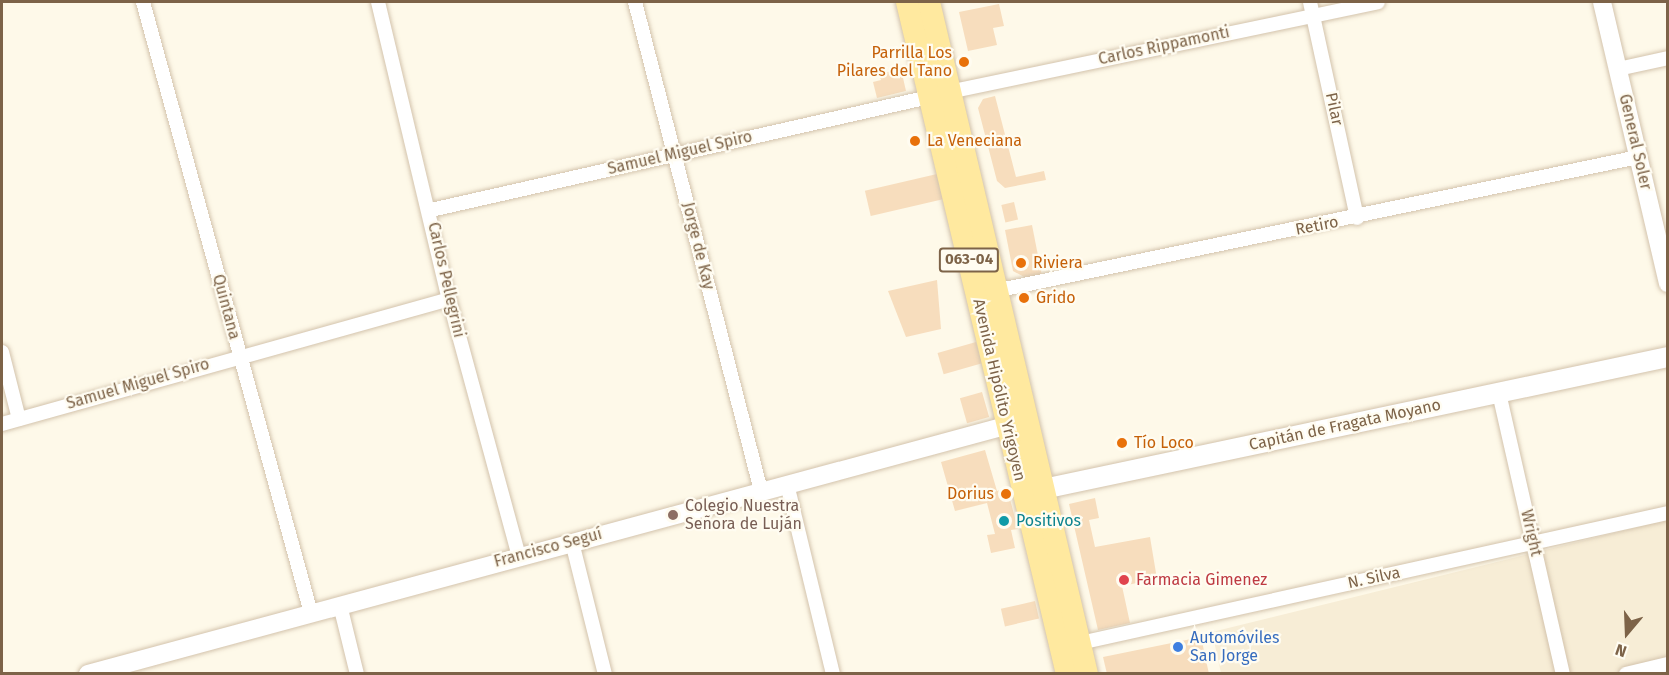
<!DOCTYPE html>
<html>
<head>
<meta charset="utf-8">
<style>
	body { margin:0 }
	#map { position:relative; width:1669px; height:675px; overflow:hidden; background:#fef9e9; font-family:"Fira Sans",sans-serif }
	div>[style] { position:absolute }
	.residential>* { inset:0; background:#f7edd6 }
	.building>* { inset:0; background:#f7ddbd; transform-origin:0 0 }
	.roads { filter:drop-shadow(0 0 2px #d3c3ac) drop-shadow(0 0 2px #d3c3ac) }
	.minor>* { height:14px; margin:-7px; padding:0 7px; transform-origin:7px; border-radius:7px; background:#fff }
	.tertiary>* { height:18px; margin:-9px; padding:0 9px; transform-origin:9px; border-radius:9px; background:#fff }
	.secondary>* { height:20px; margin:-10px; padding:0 10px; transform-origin:10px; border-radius:10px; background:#fff }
	.primary>* { height:22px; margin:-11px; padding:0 11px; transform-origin:11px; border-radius:11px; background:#ffe99f }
	.dots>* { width:16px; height:16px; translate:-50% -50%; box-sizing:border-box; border:3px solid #fffcf1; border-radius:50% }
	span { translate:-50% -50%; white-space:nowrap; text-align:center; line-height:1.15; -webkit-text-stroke:4.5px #fffcf1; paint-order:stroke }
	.shield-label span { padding:2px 4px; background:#fffcf1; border:2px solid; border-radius:4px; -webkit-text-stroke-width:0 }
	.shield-label { font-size:15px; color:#7d6348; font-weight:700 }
	.street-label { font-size:16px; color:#7d6348 }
	.food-label { font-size:16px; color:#c56008 }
	.right { translate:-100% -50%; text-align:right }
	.left { translate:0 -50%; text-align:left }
	.education-label { font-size:16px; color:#785e54 }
	.culture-label { font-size:16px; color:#0d838f }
	.health-label { font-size:16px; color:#be3a42 }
	.shop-label { font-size:16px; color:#366cbe }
	.frame { position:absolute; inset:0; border:3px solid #7d6348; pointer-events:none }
	.north { position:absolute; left:1597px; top:603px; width:60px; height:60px; -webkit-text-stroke:4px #fffcf1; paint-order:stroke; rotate:199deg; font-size:16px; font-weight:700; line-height:24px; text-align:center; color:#7d6348 }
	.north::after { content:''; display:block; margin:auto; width:21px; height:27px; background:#7d6348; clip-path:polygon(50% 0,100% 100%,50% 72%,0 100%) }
</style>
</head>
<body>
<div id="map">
	<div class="residential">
		<i style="clip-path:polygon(1667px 520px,1667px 673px,1221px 673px,1212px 632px)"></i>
	</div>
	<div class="building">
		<i style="clip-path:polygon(999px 4px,1004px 26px,993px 28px,997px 45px,968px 51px,959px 12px)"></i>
		<i style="clip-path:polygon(901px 69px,906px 91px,877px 98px,873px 82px,881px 80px,879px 74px)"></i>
		<i style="clip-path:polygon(995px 96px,1016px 177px,1044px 171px,1046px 180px,1005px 188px,997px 181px,978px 108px,983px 99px)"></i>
		<i style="left:937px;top:174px;width:26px;height:74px;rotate:77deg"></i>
		<i style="left:1014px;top:202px;width:18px;height:13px;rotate:77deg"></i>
		<i style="clip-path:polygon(1032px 225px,1042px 276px,1028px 279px,1013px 271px,1005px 230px)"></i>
		<i style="clip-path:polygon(937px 280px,941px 329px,906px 337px,888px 291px)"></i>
		<i style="left:976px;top:342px;width:22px;height:40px;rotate:74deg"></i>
		<i style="left:982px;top:392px;width:26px;height:23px;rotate:74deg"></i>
		<i style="clip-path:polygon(985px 450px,997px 491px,1007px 488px,1018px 529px,1011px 530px,1015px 548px,991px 553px,987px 535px,995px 534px,987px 503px,955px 511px,941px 462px)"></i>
		<i style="clip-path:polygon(1095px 498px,1099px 518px,1089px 520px,1095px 547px,1150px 537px,1157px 579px,1122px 586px,1130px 623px,1098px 630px,1069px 504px)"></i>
		<i style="left:1035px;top:601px;width:18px;height:35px;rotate:77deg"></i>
		<i style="clip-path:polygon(1201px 637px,1209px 674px,1107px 674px,1103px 657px)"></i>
	</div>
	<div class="roads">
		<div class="minor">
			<i style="left:143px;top:2px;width:634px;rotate:74.63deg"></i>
			<i style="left:378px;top:2px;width:305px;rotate:76.6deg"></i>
			<i style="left:449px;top:299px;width:266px;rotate:74.8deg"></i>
			<i style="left:635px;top:2px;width:505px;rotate:75.55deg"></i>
			<i style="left:1310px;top:2px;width:221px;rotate:77.7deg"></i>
			<i style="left:1618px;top:69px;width:51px;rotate:-12.4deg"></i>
			<i style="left:949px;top:92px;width:438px;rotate:-11.8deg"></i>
			<i style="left:431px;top:210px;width:511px;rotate:-12.78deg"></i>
			<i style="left:995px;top:291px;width:657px;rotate:-11.77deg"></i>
			<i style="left:2px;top:352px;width:69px;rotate:75.8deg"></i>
			<i style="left:1499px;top:393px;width:288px;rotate:77.2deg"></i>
			<i style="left:2px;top:424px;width:464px;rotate:-15.6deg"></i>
			<i style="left:787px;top:484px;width:195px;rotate:76.4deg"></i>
			<i style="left:572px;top:542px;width:136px;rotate:76deg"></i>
			<i style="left:340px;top:605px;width:71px;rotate:76.2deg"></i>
			<i style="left:1080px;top:643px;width:602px;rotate:-12.47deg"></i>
			<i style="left:1626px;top:674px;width:43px;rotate:-13.4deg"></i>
		</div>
		<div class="tertiary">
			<i style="left:1602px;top:2px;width:289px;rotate:76.8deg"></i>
			<i style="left:88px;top:674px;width:965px;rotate:-15.13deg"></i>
		</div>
		<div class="secondary">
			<i style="left:1029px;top:492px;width:653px;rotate:-11.93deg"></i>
		</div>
		<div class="primary">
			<i style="left:907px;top:2px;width:691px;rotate:76.61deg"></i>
			<i style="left:929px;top:2px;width:690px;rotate:76.77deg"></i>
		</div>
	</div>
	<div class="dots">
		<i style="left:964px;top:62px;background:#e8710a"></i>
		<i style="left:915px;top:141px;background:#e8710a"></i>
		<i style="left:1021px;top:263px;background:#e8710a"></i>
		<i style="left:1024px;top:298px;background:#e8710a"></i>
		<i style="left:1122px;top:443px;background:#e8710a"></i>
		<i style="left:1006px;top:494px;background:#e8710a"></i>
		<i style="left:673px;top:515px;background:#8d6e63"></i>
		<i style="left:1004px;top:521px;background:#0f9aa8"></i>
		<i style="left:1124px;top:580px;background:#e0444e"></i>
		<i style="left:1178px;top:647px;background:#3f7fe0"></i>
	</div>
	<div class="shield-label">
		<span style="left:969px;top:260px">063-04</span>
	</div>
	<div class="street-label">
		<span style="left:1164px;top:46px;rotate:-12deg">Carlos Rippamonti</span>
		<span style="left:1334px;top:109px;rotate:78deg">Pilar</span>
		<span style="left:1635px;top:142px;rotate:77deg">General Soler</span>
		<span style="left:680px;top:153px;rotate:-13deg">Samuel Miguel Spiro</span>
		<span style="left:1317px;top:226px;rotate:-11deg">Retiro</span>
		<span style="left:698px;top:246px;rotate:76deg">Jorge de Kay</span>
		<span style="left:446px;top:280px;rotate:77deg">Carlos Pellegrini</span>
		<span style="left:226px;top:307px;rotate:75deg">Quintana</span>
		<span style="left:138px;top:384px;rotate:-16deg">Samuel Miguel Spiro</span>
		<span style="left:999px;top:390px;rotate:77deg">Avenida Hipólito Yrigoyen</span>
		<span style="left:1345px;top:425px;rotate:-12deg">Capitán de Fragata Moyano</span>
		<span style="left:1531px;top:533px;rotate:77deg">Wright</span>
		<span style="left:548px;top:548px;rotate:-15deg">Francisco Seguí</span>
		<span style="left:1374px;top:578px;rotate:-12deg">N. Silva</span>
	</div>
	<div class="food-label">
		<span class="right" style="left:952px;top:62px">Parrilla Los<br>Pilares del Tano</span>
		<span class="left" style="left:927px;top:141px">La Veneciana</span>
		<span class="left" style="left:1033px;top:263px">Riviera</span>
		<span class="left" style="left:1036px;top:298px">Grido</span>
		<span class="left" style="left:1134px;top:443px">Tío Loco</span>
		<span class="right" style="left:994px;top:494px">Dorius</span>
	</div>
	<div class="education-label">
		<span class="left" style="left:685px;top:515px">Colegio Nuestra<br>Señora de Luján</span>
	</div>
	<div class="culture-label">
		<span class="left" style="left:1016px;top:521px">Positivos</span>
	</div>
	<div class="health-label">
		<span class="left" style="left:1136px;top:580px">Farmacia Gimenez</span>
	</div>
	<div class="shop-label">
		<span class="left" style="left:1190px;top:647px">Automóviles<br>San Jorge</span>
	</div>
	<div class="frame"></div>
	<div class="north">N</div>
</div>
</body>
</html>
